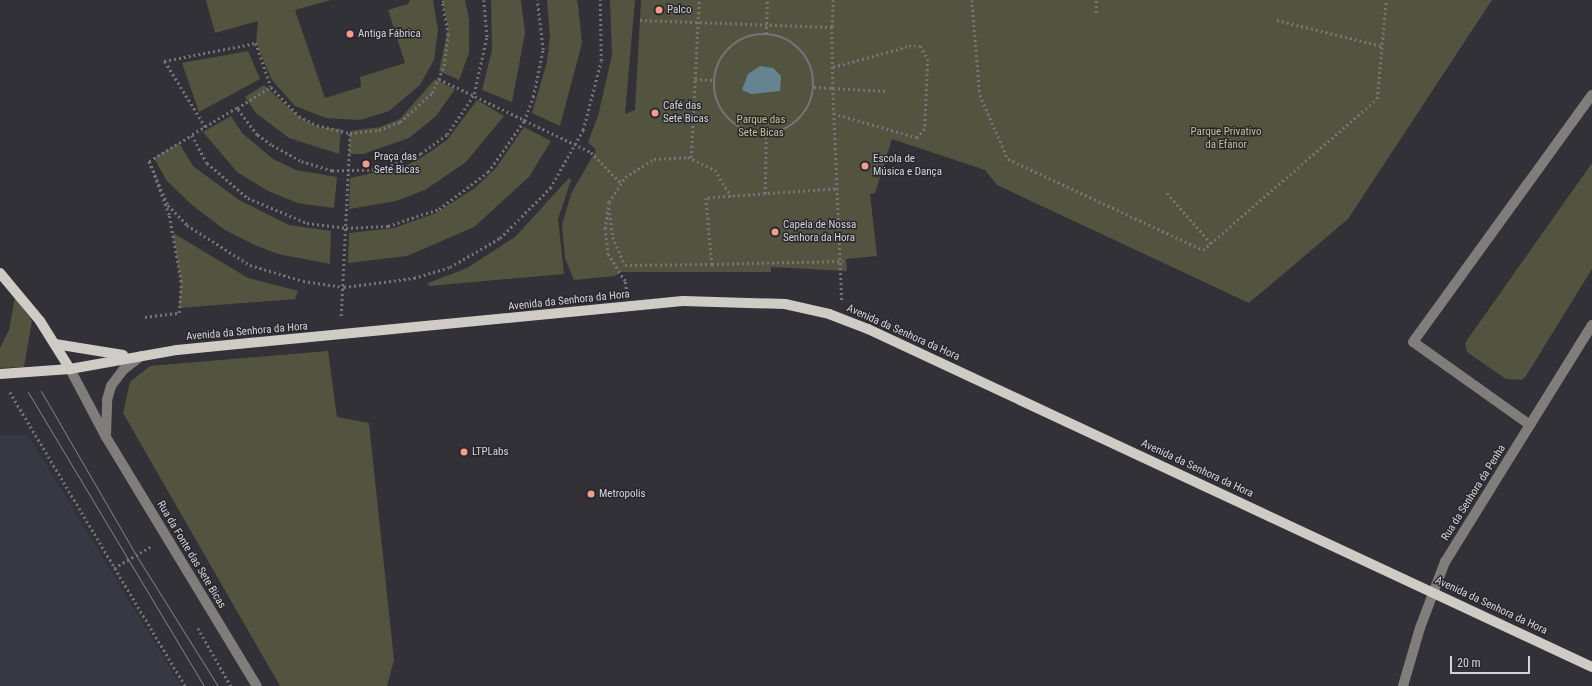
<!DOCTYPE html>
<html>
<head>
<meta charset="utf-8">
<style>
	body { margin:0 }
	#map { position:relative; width:1592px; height:686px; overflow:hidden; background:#313137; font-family:"Roboto Condensed",sans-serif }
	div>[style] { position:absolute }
	.built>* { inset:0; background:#383844 }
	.green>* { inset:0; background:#53543f }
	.water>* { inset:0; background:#658492 }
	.path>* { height:2.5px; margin-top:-1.25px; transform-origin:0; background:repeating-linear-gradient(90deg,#747479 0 2px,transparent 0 5px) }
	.path>.ring { margin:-1.25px; padding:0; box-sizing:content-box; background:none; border:2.5px solid #747479; border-radius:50% }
	.minor>* { height:10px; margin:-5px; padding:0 5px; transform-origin:5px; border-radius:5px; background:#807e7b }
	.major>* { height:10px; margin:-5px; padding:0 5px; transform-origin:5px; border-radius:5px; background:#cfcbc5 }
	.tram>* { height:1px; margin:-0.5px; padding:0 0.5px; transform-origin:0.5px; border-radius:0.5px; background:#7c7c82 }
	.dots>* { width:11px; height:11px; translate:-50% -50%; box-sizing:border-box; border:2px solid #27272d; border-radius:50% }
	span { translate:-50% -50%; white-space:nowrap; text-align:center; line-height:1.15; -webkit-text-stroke:3px #27272d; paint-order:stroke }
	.poi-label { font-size:11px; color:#d4d4d8 }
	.left { translate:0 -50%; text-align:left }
	.park-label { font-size:11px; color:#bfc38e }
	.street-label { font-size:11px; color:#d4d4d8 }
	.scale { position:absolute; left:1450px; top:656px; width:80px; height:18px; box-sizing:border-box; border:2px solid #d4d4d8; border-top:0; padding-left:5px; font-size:12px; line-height:14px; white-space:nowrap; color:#d4d4d8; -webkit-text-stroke:3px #27272d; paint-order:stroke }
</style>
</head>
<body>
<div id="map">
	<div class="built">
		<i style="clip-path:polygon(0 435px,28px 435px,181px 686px,0 686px)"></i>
	</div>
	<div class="green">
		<i style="clip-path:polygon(206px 0,331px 0,295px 10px,325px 98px,361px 87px,360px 77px,405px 63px,388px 10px,408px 4px,410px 0,433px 0,438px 30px,434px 60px,420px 85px,389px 111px,360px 120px,326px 118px,295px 106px,272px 80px,256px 43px,258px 21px,215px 33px)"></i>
		<i style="clip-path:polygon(443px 0,465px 0,469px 19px,469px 53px,459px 80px,439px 71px,448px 29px)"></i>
		<i style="clip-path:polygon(491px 0,521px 0,525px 33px,512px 102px,482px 90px,492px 50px)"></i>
		<i style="clip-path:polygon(547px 0,577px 0,578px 4px,582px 43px,560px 126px,532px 113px,547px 62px,550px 36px)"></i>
		<i style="clip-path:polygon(610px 0,635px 0,625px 114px,635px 110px,641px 0,1492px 0,1348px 219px,1249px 303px,997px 185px,985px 170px,892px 139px,875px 193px,870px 194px,877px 256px,846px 259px,847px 271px,771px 267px,771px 272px,621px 272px,615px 276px,574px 280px,565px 258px,562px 225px,571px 194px,596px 150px,588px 142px,598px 116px,612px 55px)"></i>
		<i style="clip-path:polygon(248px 51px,260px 79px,199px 112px,182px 63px)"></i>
		<i style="clip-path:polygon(435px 79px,455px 89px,436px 116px,409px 138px,363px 154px,349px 154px,350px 131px,380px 127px,400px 119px)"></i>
		<i style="clip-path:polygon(264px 85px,299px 117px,318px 127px,341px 129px,339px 154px,289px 138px,256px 113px,245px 97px)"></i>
		<i style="clip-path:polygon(477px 100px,504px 116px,466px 162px,425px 190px,396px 201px,349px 209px,350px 178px,405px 166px,424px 156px,447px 140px)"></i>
		<i style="clip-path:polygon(231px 116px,243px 134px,273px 159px,296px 170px,337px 177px,334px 208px,298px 203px,268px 191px,237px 172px,203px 132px)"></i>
		<i style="clip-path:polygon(524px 127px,551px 141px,529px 177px,474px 227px,407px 256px,348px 263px,349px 233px,394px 228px,436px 213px,475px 188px,496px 168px)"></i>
		<i style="clip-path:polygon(179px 143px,193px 166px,239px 200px,289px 225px,331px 231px,330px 264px,278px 254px,255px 245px,225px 230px,192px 205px,167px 181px,154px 158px)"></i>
		<i style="clip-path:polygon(1592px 163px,1592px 269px,1526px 376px,1522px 380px,1506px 379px,1467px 352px,1465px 343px)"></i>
		<i style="clip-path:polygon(569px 178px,571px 180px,558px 219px,564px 274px,429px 286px,428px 283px,467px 268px,515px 237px)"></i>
		<i style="clip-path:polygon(173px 233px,248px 278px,298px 291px,295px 299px,179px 308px,181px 282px)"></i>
		<i style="clip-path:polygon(15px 297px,32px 321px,24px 367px,0 368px,0 348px,9px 330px)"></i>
		<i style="clip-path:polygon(328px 351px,337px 417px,369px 423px,394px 660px,387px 686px,280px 686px,123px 413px,130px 382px,150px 366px)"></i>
	</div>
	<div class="water">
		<i style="clip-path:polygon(760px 66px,773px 68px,781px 76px,780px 91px,751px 94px,742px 90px,748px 74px)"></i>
	</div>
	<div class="path">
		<i style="left:484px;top:0;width:38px;rotate:85deg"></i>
		<i style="left:487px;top:38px;width:59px;rotate:102.6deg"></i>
		<i style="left:474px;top:96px;width:47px;rotate:124.7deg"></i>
		<i style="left:447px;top:135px;width:32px;rotate:144deg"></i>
		<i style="left:421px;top:154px;width:45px;rotate:159.1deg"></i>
		<i style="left:379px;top:170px;width:47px;rotate:178.8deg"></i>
		<i style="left:332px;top:171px;width:34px;rotate:-163deg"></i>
		<i style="left:300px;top:161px;width:33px;rotate:-151deg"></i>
		<i style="left:271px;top:145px;width:17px;rotate:-144deg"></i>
		<i style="left:257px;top:135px;width:34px;rotate:-127deg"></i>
		<i style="left:237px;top:108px;width:52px;rotate:149deg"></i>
		<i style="left:192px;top:135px;width:32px;rotate:62deg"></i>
		<i style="left:207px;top:163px;width:54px;rotate:40.5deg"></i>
		<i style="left:248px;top:198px;width:64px;rotate:23deg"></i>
		<i style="left:307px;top:223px;width:39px;rotate:7deg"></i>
		<i style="left:346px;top:228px;width:42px;rotate:-2.7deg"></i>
		<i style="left:388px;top:226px;width:54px;rotate:-18.4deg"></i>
		<i style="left:439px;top:209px;width:61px;rotate:-37.1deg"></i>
		<i style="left:488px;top:172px;width:62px;rotate:-54.8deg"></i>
		<i style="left:524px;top:121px;width:26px;rotate:-69deg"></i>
		<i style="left:533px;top:97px;width:48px;rotate:-78deg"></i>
		<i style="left:543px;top:50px;width:50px;rotate:-96.8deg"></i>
		<i style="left:972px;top:0;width:95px;rotate:85.2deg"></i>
		<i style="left:980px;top:95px;width:70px;rotate:66.4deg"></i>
		<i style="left:1008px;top:159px;width:215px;rotate:25deg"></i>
		<i style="left:1203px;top:250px;width:230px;rotate:-41deg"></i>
		<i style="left:1377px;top:99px;width:99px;rotate:-84.8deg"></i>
		<i style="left:1096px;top:13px;width:13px;rotate:-90deg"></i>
		<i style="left:640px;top:20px;width:192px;rotate:2.1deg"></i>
		<i style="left:832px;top:27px;width:61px;rotate:89.1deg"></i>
		<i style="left:833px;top:88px;width:53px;rotate:3.2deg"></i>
		<i style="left:1277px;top:20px;width:108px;rotate:13.9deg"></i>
		<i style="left:832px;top:27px;width:27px;rotate:-88deg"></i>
		<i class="ring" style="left:714px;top:34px;width:97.5px;height:97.5px"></i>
		<i style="left:766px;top:34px;width:34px;rotate:-88deg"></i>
		<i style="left:833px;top:67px;width:79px;rotate:-15.4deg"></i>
		<i style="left:909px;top:46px;width:11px"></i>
		<i style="left:920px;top:46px;width:15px;rotate:58deg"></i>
		<i style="left:928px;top:59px;width:70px;rotate:92.5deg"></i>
		<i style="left:925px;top:129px;width:12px;rotate:132deg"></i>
		<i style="left:917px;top:138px;width:86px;rotate:-163.9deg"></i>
		<i style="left:439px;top:79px;width:169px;rotate:25.7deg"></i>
		<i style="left:591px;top:152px;width:42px;rotate:46deg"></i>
		<i style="left:695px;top:79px;width:79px;rotate:-87.1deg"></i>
		<i style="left:814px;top:87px;width:19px;rotate:3deg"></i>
		<i style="left:833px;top:88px;width:212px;rotate:87.6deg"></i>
		<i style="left:237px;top:108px;width:40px;rotate:-32deg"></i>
		<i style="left:205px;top:127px;width:78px;rotate:-121.8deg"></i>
		<i style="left:164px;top:61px;width:94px;rotate:-11.1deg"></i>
		<i style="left:256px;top:43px;width:46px;rotate:71.2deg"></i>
		<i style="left:271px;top:87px;width:40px;rotate:46deg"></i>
		<i style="left:299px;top:116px;width:20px;rotate:27deg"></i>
		<i style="left:317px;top:125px;width:34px;rotate:14deg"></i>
		<i style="left:350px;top:133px;width:29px;rotate:-6deg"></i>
		<i style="left:379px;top:130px;width:22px;rotate:-21deg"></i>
		<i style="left:400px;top:122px;width:43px;rotate:-42.2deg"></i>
		<i style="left:432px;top:93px;width:30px;rotate:-66deg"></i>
		<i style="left:444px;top:66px;width:31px;rotate:-83deg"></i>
		<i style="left:448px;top:35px;width:34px;rotate:-100deg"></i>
		<i style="left:442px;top:2px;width:5px;rotate:-22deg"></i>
		<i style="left:691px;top:158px;width:79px;rotate:-87.1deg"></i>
		<i style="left:695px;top:79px;width:18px;rotate:3deg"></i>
		<i style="left:149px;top:161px;width:50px;rotate:-31.2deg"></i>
		<i style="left:835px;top:189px;width:129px;rotate:176deg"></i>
		<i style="left:706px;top:198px;width:66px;rotate:84.8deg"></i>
		<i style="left:712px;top:264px;width:131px;rotate:-1.3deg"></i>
		<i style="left:1167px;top:193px;width:67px;rotate:48.7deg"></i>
		<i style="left:765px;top:194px;width:60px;rotate:-89deg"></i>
		<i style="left:609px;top:208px;width:29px;rotate:82deg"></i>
		<i style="left:613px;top:237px;width:30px;rotate:67deg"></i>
		<i style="left:625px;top:265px;width:87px;rotate:-0.7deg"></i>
		<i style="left:626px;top:289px;width:8px;rotate:-97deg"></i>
		<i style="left:625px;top:281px;width:31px;rotate:-123deg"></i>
		<i style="left:608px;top:255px;width:26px;rotate:-97deg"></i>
		<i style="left:605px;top:229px;width:27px;rotate:-82deg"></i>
		<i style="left:609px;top:202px;width:30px;rotate:-57deg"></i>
		<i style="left:625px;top:177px;width:34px;rotate:-32deg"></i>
		<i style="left:654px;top:159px;width:34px;rotate:-3deg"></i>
		<i style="left:688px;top:157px;width:30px;rotate:26deg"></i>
		<i style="left:715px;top:170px;width:31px;rotate:58deg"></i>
		<i style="left:341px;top:316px;width:183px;rotate:-87.2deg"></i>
		<i style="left:145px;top:317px;width:34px;rotate:-7deg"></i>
		<i style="left:179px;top:313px;width:31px;rotate:-86deg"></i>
		<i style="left:181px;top:282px;width:68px;rotate:-100.2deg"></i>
		<i style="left:169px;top:215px;width:58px;rotate:-110.3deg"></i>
		<i style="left:149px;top:161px;width:48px;rotate:66.6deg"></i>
		<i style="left:168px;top:205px;width:28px;rotate:46deg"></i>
		<i style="left:187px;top:225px;width:75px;rotate:32.4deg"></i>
		<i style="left:250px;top:265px;width:55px;rotate:16.8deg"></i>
		<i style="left:303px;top:281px;width:41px;rotate:8.3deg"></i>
		<i style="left:344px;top:287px;width:71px;rotate:-7.3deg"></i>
		<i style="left:414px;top:278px;width:38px;rotate:-17deg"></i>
		<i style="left:450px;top:267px;width:58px;rotate:-30.1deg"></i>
		<i style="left:500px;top:238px;width:71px;rotate:-45deg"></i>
		<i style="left:550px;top:188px;width:67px;rotate:-60.4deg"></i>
		<i style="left:583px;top:130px;width:71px;rotate:-75.4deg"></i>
		<i style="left:601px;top:61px;width:61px;rotate:-90.9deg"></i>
		<i style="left:10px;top:392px;width:342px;rotate:59.2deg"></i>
		<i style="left:114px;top:568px;width:42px;rotate:-30.3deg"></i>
		<i style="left:198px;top:628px;width:67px;rotate:60.4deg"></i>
	</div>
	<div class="minor">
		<i style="left:70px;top:369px;width:77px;rotate:62.1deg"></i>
		<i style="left:106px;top:437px;width:291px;rotate:58.8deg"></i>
		<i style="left:1530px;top:425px;width:143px;rotate:-144.6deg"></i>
		<i style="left:1413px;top:342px;width:305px;rotate:-54.1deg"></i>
		<i style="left:106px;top:435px;width:35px;rotate:-88deg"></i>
		<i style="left:107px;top:400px;width:15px;rotate:-74deg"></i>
		<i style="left:111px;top:386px;width:20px;rotate:-53deg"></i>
		<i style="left:123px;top:370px;width:23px;rotate:-38deg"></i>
		<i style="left:1403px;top:686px;width:60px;rotate:-73.7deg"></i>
		<i style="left:1420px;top:628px;width:71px;rotate:-69.3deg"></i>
		<i style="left:1445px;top:562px;width:279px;rotate:-58.2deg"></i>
	</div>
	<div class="major">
		<i style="left:0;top:273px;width:62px;rotate:50.2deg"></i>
		<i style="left:40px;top:321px;width:57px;rotate:58deg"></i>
		<i style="left:55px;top:344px;width:69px;rotate:9.2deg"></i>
		<i style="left:0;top:374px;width:70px;rotate:-4.1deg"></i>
		<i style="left:70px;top:369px;width:109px;rotate:-10.1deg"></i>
		<i style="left:177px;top:350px;width:508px;rotate:-5.53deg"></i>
		<i style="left:683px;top:301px;width:102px;rotate:1.7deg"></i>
		<i style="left:785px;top:304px;width:45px;rotate:12.8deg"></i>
		<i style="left:829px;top:314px;width:42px;rotate:21deg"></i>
		<i style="left:868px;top:329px;width:799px;rotate:25.03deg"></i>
	</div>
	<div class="tram">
		<i style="left:41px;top:391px;width:190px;rotate:59.9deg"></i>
		<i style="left:136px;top:555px;width:155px;rotate:58deg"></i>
		<i style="left:28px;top:392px;width:343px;rotate:59.1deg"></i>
	</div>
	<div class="dots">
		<i style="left:659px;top:10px;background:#f49e89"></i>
		<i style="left:350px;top:34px;background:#f49e89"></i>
		<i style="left:655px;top:113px;background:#f49e89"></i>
		<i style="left:366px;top:164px;background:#f49e89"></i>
		<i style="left:865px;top:166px;background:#f49e89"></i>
		<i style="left:775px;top:232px;background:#f49e89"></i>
		<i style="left:464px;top:452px;background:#f49e89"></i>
		<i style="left:591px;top:494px;background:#f49e89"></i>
	</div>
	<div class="poi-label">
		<span class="left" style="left:667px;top:10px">Palco</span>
		<span class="left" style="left:358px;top:34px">Antiga Fábrica</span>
		<span class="left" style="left:663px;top:113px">Café das<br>Sete Bicas</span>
		<span class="left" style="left:374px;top:164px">Praça das<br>Sete Bicas</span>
		<span class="left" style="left:873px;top:166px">Escola de<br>Música e Dança</span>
		<span class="left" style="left:783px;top:232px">Capela de Nossa<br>Senhora da Hora</span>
		<span class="left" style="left:472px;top:452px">LTPLabs</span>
		<span class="left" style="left:599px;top:494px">Metropolis</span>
	</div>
	<div class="park-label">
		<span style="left:761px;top:127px">Parque das<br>Sete Bicas</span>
		<span style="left:1226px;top:139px">Parque Privativo<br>da Efanor</span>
	</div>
	<div class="street-label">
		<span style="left:569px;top:301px;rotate:-6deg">Avenida da Senhora da Hora</span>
		<span style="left:247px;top:332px;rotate:-5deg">Avenida da Senhora da Hora</span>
		<span style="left:903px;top:333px;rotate:24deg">Avenida da Senhora da Hora</span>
		<span style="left:1197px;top:469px;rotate:25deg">Avenida da Senhora da Hora</span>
		<span style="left:1474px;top:493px;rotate:-58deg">Rua da Senhora da Penha</span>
		<span style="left:191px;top:555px;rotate:59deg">Rua da Fonte das Sete Bicas</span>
		<span style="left:1491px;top:606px;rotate:25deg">Avenida da Senhora da Hora</span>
	</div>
	<div class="scale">20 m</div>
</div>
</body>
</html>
